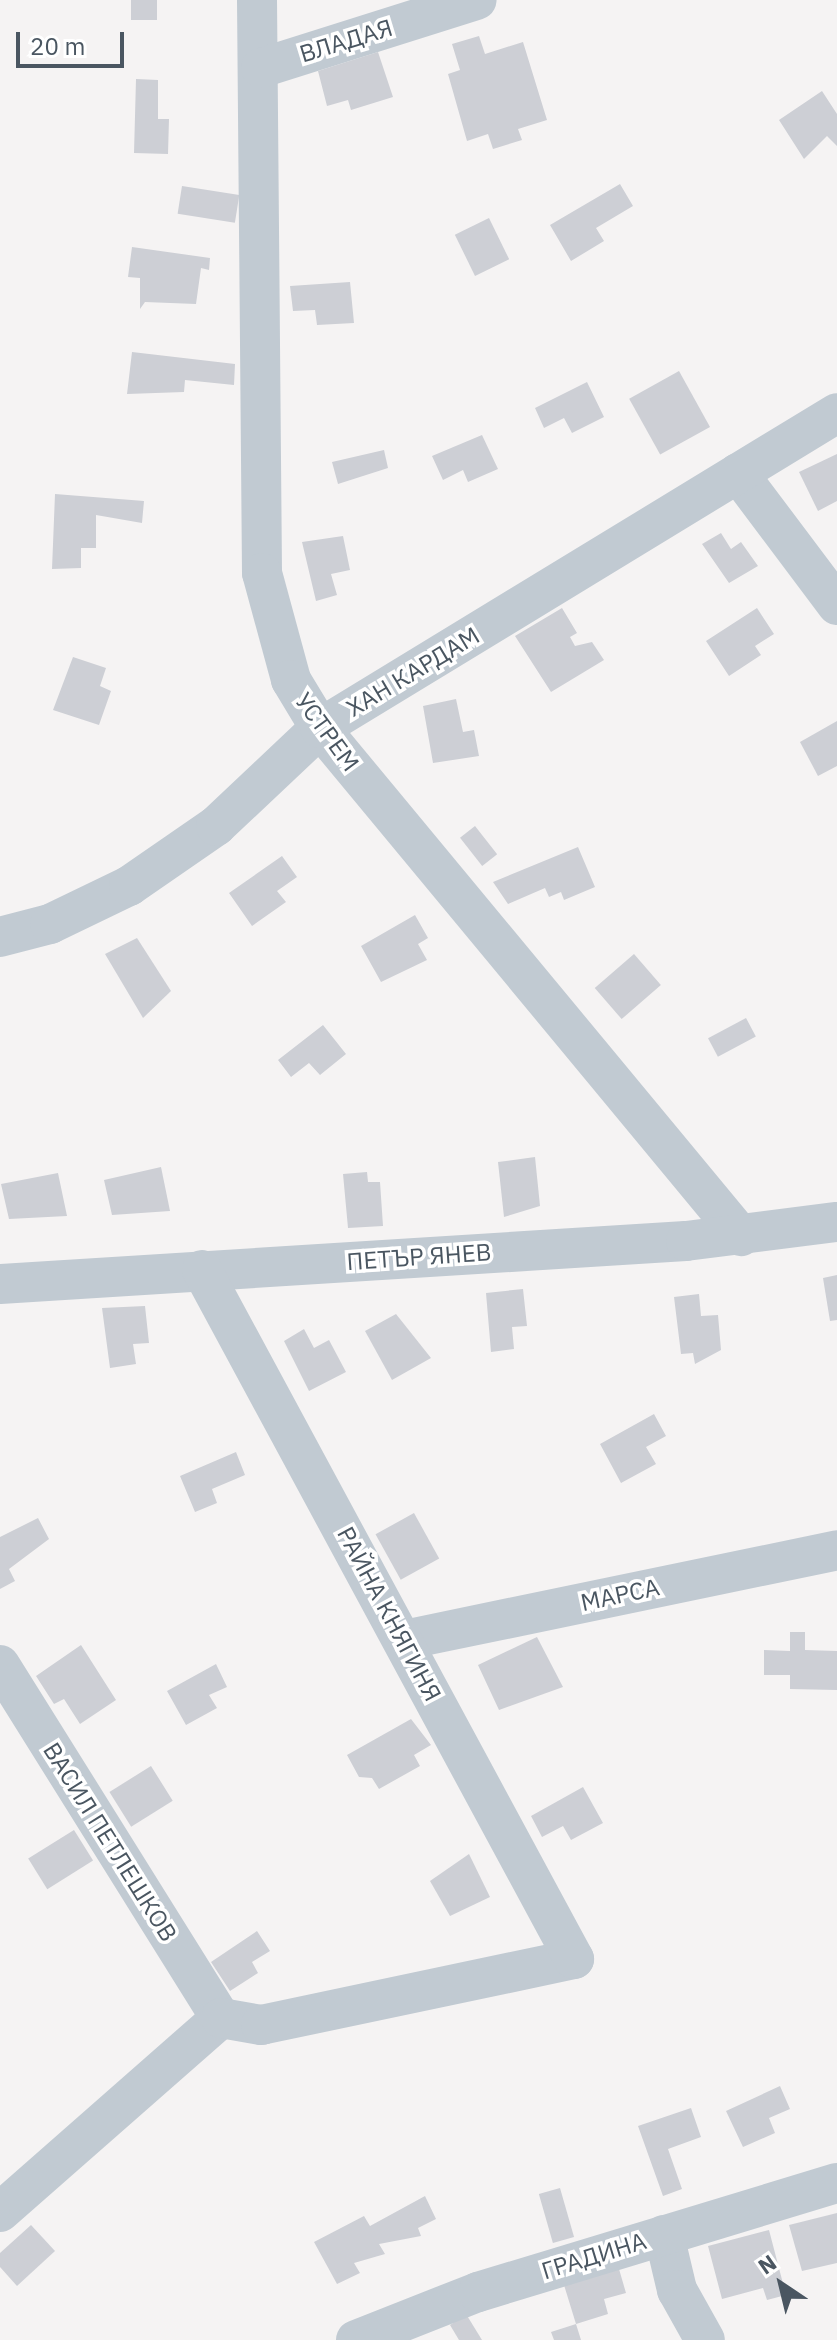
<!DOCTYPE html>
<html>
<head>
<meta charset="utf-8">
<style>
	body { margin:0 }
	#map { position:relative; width:837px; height:2340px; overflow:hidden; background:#f5f3f3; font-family:"IBM Plex Sans",sans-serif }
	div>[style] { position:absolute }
	.building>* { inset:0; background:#cdcfd5; transform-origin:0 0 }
	.minor>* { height:40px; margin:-20px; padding:0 20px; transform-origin:20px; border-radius:20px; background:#c1cad2 }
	span { translate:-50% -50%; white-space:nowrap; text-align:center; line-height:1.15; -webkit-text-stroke:7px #fff; paint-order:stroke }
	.street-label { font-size:24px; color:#4a5661 }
	.north { position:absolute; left:741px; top:2244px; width:80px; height:80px; -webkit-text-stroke:6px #fff; paint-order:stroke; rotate:325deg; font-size:22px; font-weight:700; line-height:32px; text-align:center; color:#4a5661 }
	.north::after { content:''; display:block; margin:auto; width:28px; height:36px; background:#4a5661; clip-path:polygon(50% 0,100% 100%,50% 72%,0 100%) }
	.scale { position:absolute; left:16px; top:32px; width:108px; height:36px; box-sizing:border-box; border:4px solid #4a5661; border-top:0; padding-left:10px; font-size:24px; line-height:28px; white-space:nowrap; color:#4a5661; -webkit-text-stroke:6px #fff; paint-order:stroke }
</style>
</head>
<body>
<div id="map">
	<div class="building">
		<i style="left:131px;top:0;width:26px;height:20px"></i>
		<i style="clip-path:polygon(479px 36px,485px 54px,523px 42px,547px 120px,518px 129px,522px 140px,493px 149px,488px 134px,467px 141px,448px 74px,460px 70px,452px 44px)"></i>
		<i style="clip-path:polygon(378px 52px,393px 97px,351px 110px,348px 100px,327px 106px,318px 71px)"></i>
		<i style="clip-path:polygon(136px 79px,158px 80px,158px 119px,169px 119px,168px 154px,134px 153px)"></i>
		<i style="clip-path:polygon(822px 91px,837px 114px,837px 146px,827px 136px,804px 159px,779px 120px)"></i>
		<i style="clip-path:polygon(620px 184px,633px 206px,596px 228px,604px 241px,571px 261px,550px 225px)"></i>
		<i style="left:182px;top:186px;width:58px;height:28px;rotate:9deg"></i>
		<i style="left:489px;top:218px;width:46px;height:38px;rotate:64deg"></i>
		<i style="clip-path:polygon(132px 247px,210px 258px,209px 270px,201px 268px,196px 304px,145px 302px,140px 309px,140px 278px,128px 277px)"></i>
		<i style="clip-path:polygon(350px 282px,354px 323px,317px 325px,315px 310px,293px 311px,290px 286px)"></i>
		<i style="clip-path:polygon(132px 352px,235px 364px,234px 385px,185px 380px,184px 392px,127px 394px)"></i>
		<i style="left:679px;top:371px;width:64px;height:57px;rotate:61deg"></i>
		<i style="clip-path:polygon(587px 382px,604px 417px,572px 433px,564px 418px,544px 428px,535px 408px)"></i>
		<i style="clip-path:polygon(482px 435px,498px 469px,468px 482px,463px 470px,443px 480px,432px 456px)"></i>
		<i style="clip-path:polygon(384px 450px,388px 468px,338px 484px,332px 462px)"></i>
		<i style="clip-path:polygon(837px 454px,837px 501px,818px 511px,799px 472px)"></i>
		<i style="clip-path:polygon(55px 494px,144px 501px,142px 523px,96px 515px,96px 548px,81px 548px,81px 568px,52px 569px)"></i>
		<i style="clip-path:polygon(721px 533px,731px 549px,741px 542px,758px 566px,729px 583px,702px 544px)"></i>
		<i style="clip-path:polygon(343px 536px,350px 570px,331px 574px,337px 595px,316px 601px,302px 542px)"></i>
		<i style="clip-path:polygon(562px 608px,577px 633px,570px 637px,575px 646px,592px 642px,604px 660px,551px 692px,515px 636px)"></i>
		<i style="clip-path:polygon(757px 608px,774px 634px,755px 646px,761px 655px,729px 676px,706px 641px)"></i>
		<i style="clip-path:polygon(73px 657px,106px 668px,100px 686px,111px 691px,99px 725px,53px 710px)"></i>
		<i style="clip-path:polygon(456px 699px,463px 732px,474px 730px,479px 756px,433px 763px,423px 706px)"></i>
		<i style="clip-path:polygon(837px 721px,837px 766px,818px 776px,800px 742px)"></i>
		<i style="left:475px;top:826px;width:36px;height:19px;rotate:52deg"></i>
		<i style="clip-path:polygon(578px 847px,595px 887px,564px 900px,561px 892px,549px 897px,545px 888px,508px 904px,493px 882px)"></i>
		<i style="clip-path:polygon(282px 856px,297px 877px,277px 891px,286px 902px,252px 926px,229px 893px)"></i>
		<i style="clip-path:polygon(415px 915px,428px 938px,418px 944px,427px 960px,381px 982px,361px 946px)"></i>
		<i style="clip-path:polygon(137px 938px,171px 991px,143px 1018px,105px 954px)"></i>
		<i style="left:634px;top:954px;width:41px;height:52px;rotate:49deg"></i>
		<i style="left:746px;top:1018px;width:21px;height:43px;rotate:62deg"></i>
		<i style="clip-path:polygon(323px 1025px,346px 1054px,320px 1075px,309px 1063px,291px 1077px,278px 1060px)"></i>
		<i style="clip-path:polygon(535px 1157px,540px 1206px,504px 1217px,498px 1162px)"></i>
		<i style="clip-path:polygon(161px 1167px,170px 1211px,112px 1215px,104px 1180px)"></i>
		<i style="clip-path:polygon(367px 1172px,368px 1182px,380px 1182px,383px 1226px,348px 1228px,343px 1174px)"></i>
		<i style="clip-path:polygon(58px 1173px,67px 1216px,9px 1219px,1px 1184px)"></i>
		<i style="clip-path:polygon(837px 1275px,837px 1320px,830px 1321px,823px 1278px)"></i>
		<i style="clip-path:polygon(523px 1289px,527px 1326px,512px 1327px,514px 1349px,491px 1352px,486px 1293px)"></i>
		<i style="clip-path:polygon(699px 1294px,701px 1316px,718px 1315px,721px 1350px,695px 1364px,693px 1353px,681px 1354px,674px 1297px)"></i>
		<i style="clip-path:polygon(145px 1306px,149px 1343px,133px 1344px,136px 1364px,110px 1368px,102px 1308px)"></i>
		<i style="clip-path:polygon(396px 1314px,431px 1358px,392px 1380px,365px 1331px)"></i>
		<i style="clip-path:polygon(304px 1329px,314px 1348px,329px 1340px,346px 1372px,309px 1391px,284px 1341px)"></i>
		<i style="clip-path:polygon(654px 1414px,666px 1436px,646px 1447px,656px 1464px,621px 1483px,600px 1444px)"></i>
		<i style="clip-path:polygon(236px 1452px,245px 1475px,212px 1489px,217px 1503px,195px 1512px,180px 1476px)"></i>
		<i style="left:414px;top:1513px;width:52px;height:44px;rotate:61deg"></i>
		<i style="clip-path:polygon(38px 1518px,49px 1539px,9px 1569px,15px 1581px,0 1589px,0 1537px)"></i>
		<i style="clip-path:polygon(790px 1632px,805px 1632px,805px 1650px,837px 1651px,837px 1690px,790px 1689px,790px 1675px,764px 1675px,764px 1650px,790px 1651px)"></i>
		<i style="clip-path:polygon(537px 1637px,563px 1687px,499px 1710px,478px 1665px)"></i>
		<i style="clip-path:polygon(81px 1645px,116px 1700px,80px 1724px,64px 1699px,54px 1704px,36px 1676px)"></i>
		<i style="clip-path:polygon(216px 1664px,227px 1687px,209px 1695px,217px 1708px,186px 1725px,167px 1691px)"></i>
		<i style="clip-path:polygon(411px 1719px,431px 1745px,414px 1755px,420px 1766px,379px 1789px,372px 1778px,359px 1777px,347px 1755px)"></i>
		<i style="left:151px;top:1766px;width:41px;height:49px;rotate:58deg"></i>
		<i style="clip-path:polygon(583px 1787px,603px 1823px,571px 1840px,563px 1826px,542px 1837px,531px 1816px)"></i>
		<i style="left:74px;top:1830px;width:36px;height:54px;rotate:58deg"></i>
		<i style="clip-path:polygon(469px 1854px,490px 1897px,450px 1916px,430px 1881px)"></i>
		<i style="clip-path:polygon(257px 1931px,270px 1951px,252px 1962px,258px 1973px,230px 1991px,211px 1962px)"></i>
		<i style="clip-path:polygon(780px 2086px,790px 2109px,769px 2118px,775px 2133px,743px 2147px,726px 2111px)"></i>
		<i style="clip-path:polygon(691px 2108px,701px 2137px,668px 2149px,682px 2189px,663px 2196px,638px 2126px)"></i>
		<i style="left:560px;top:2188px;width:51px;height:22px;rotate:74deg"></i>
		<i style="clip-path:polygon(425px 2196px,436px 2219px,418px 2228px,421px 2236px,379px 2244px,385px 2254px,354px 2263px,360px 2273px,337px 2284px,314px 2242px,364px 2216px,370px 2226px)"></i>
		<i style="clip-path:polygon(837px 2213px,837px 2263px,802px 2271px,789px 2225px)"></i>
		<i style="clip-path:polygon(31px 2225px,55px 2251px,17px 2286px,0 2267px,0 2253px)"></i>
		<i style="clip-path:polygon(769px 2230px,786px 2295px,767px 2300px,763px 2288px,722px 2299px,708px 2246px)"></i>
		<i style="clip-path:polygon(619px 2269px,626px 2293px,604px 2299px,608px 2314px,576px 2324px,564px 2285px)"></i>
		<i style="clip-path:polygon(466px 2314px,482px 2340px,459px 2340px,450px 2325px)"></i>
		<i style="clip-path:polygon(576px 2324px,581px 2340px,554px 2340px,551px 2332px)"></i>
	</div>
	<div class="minor">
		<i style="left:257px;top:0;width:573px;rotate:89.5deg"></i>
		<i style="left:262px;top:573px;width:111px;rotate:74.8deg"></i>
		<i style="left:291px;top:680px;width:56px;rotate:58.9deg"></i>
		<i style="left:320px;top:728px;width:660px;rotate:50.35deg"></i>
		<i style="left:261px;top:68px;width:226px;rotate:-17.5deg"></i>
		<i style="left:738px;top:473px;width:165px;rotate:53.1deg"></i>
		<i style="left:0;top:937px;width:52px;rotate:-14.6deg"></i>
		<i style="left:50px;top:924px;width:88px;rotate:-25.7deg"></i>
		<i style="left:129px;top:886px;width:106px;rotate:-34.6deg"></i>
		<i style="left:216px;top:826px;width:143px;rotate:-43.3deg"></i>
		<i style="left:320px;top:728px;width:605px;rotate:-31.35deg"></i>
		<i style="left:0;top:1284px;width:687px;rotate:-3.59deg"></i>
		<i style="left:686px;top:1241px;width:152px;rotate:-7.2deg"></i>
		<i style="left:404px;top:1640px;width:442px;rotate:-11.7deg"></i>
		<i style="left:0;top:1665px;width:416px;rotate:58deg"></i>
		<i style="left:0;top:2212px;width:294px;rotate:-41.3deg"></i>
		<i style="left:221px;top:2018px;width:41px;rotate:9.9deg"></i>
		<i style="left:261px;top:2025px;width:320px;rotate:-11.9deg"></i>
		<i style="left:574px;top:1959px;width:783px;rotate:-118.37deg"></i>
		<i style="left:664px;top:2235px;width:57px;rotate:76.7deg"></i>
		<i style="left:677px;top:2290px;width:57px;rotate:60.8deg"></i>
		<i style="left:356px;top:2340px;width:131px;rotate:-21.5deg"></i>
		<i style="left:478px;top:2292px;width:375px;rotate:-16.9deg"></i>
	</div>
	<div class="street-label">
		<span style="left:346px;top:41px;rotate:-17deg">ВЛАДАЯ</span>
		<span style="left:413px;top:672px;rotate:-31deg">ХАН КАРДАМ</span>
		<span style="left:327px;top:732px;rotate:54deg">УСТРЕМ</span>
		<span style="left:419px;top:1257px;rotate:-4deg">ПЕТЪР ЯНЕВ</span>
		<span style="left:620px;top:1595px;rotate:-12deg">МАРСА</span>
		<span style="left:389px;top:1614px;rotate:62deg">РАЙНА КНЯГИНЯ</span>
		<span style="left:110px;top:1842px;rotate:58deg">ВАСИЛ ПЕТЛЕШКОВ</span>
		<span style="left:594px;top:2256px;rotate:-17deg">ГРАДИНА</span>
	</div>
	<div class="north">N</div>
	<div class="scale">20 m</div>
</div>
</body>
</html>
